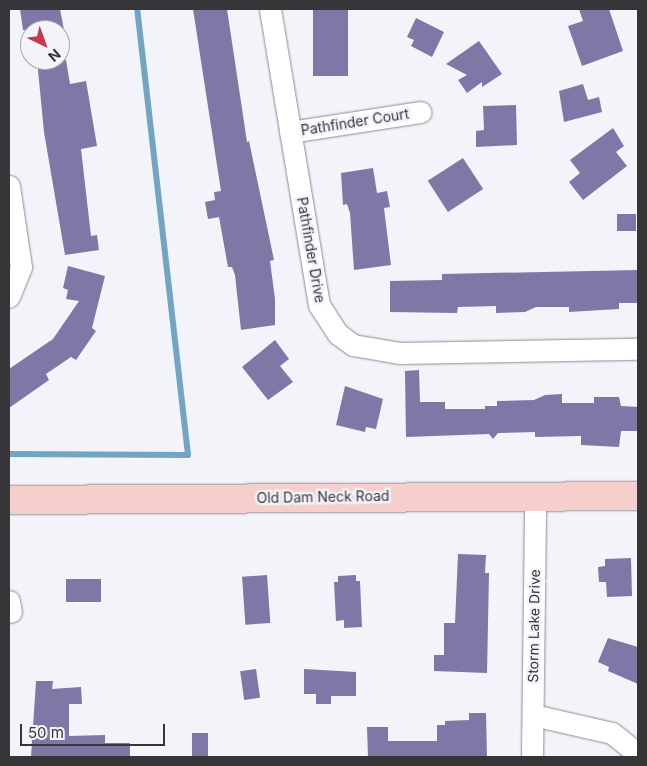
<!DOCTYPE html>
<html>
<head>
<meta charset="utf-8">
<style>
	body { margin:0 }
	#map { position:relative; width:647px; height:766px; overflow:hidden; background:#f3f3fa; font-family:Inter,sans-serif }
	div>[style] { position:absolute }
	.stream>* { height:5.5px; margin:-2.75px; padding:0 2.75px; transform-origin:2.75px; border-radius:2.75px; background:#72a5c4 }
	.building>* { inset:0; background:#7f77a6; transform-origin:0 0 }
	.roads { filter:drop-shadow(0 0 1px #8d8c93) drop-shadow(0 0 1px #8d8c93) }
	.street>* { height:21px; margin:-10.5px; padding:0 10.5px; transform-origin:10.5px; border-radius:10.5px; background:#fff }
	.secondary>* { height:28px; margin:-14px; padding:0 14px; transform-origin:14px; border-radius:14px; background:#f6cecb }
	span { translate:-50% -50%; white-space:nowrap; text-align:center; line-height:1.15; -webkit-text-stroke:5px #f3f3fa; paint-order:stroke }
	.street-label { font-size:14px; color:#363638 }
	.frame { position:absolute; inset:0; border:10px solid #363638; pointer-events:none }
	.north { position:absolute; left:20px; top:20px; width:50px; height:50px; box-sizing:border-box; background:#f3f3fa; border:1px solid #a7a7ac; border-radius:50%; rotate:138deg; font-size:14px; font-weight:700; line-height:20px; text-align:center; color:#363638 }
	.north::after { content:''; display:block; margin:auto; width:18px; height:22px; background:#c73750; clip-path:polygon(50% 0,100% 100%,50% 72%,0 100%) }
	.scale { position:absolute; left:20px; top:724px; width:145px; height:22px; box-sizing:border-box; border:2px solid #363638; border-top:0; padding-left:6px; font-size:15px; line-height:18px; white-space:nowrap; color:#363638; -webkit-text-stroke:4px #f3f3fa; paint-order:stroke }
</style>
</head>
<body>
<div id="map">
	<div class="stream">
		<i style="left:9px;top:454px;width:179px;rotate:0.3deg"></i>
		<i style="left:188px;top:455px;width:449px;rotate:-96.5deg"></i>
	</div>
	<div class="building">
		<i style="clip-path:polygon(20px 9px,60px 9px,64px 30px,23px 30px)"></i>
		<i style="clip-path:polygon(193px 9px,227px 9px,247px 142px,249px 141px,274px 260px,270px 261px,275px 299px,275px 325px,241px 330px,235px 275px,232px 267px,228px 267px,219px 217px,208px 219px,205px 202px,215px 200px,214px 192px,221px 191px)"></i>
		<i style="left:313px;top:9px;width:35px;height:67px"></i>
		<i style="clip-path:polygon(579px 9px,609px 9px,623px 51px,582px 66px,568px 26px,583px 21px)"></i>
		<i style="clip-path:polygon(416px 18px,444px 32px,432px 57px,411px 46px,414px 40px,407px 37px)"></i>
		<i style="clip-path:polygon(479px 41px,502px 74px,482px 87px,482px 82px,467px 93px,458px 80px,467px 75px,446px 64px)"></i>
		<i style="clip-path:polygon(37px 60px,66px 60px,70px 84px,86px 81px,97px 146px,81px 149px,91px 236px,97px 235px,99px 250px,65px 255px,44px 132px)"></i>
		<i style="clip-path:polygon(583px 84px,588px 100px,599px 97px,602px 112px,564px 122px,559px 91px)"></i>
		<i style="clip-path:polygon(516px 105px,517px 145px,476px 147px,476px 131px,484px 130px,483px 106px)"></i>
		<i style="clip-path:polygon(613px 128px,624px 146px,616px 152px,627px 166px,583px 200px,569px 182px,580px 173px,570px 160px)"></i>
		<i style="left:463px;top:158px;width:37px;height:42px;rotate:57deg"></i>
		<i style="clip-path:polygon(373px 168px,377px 193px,387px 191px,390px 207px,384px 208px,391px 265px,354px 270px,350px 213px,347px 204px,343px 205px,341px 173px)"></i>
		<i style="left:617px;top:214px;width:19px;height:17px"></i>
		<i style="clip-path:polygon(68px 266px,105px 276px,92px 328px,96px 331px,76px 360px,71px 357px,46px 374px,49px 380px,9px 408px,9px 369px,53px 339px,79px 301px,66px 299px,68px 290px,63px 288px)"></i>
		<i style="clip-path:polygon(638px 270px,638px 303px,619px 303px,619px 309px,569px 312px,569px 307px,536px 307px,525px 312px,496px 313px,496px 306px,458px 307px,457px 313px,390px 312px,390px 281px,442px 280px,442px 274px)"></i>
		<i style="clip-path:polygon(275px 340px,289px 359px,280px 366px,293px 382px,268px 400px,242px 367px)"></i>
		<i style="clip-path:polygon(419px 370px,420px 402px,445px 402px,445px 409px,485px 409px,485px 406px,497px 406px,497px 401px,534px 400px,545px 395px,562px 394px,562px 403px,594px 403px,594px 397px,619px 397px,621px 406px,638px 407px,638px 431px,621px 431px,619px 447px,581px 445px,581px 436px,535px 437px,535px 432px,498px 433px,493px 439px,489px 434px,406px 437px,405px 371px)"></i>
		<i style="clip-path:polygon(345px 386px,383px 399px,376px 429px,366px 427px,365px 432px,336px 425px)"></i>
		<i style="clip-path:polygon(458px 554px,486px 555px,485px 573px,489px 573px,487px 673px,434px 671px,434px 655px,444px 655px,444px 623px,455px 623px)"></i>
		<i style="clip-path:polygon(631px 558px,632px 596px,607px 597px,606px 582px,599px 582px,598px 567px,605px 566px,605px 559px)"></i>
		<i style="left:267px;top:575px;width:48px;height:25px;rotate:86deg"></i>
		<i style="clip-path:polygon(356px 575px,356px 581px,360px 581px,362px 627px,344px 628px,344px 620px,336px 621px,334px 582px,338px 582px,338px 576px)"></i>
		<i style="left:101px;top:579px;width:23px;height:35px;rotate:90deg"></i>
		<i style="clip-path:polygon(608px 638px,638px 647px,638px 684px,608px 671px,609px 667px,598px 662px)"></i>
		<i style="left:256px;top:669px;width:29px;height:16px;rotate:82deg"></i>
		<i style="clip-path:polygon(304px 669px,356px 672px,356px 696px,331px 696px,331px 704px,316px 704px,316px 694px,304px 694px)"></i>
		<i style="clip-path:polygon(36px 681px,53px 681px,52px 689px,81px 687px,82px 704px,69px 704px,69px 736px,105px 735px,105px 743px,130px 743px,130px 757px,31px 757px)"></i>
		<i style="clip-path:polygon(469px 713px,486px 713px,487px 757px,368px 757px,367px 727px,388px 727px,388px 741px,437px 741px,437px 725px,445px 725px,445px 721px,469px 720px)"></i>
		<i style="left:208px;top:733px;width:24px;height:16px;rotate:90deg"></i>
	</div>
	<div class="roads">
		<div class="street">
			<i style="left:270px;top:9px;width:300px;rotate:80.6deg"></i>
			<i style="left:319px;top:305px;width:35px;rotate:57deg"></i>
			<i style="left:338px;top:334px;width:19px;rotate:36deg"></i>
			<i style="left:353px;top:345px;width:48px;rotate:9.7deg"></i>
			<i style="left:400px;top:353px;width:238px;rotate:-1deg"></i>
			<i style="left:290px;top:132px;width:132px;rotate:-8.7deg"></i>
			<i style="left:9px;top:186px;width:82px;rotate:81.6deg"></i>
			<i style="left:21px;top:267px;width:32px;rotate:112deg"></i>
			<i style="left:9px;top:601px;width:11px;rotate:80deg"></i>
			<i style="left:533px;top:715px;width:81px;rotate:12.8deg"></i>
			<i style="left:612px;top:733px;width:33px;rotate:39deg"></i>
			<i style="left:532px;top:757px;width:261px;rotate:-89.3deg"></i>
		</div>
		<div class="secondary">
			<i style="left:9px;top:500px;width:629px;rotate:-0.36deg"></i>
		</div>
	</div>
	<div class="street-label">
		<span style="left:355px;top:122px;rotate:-9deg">Pathfinder Court</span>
		<span style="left:311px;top:250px;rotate:80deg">Pathfinder Drive</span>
		<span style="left:323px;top:497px;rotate:-1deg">Old Dam Neck Road</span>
		<span style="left:534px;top:626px;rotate:-89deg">Storm Lake Drive</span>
	</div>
	<div class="frame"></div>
	<div class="north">N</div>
	<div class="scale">50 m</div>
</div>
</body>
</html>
